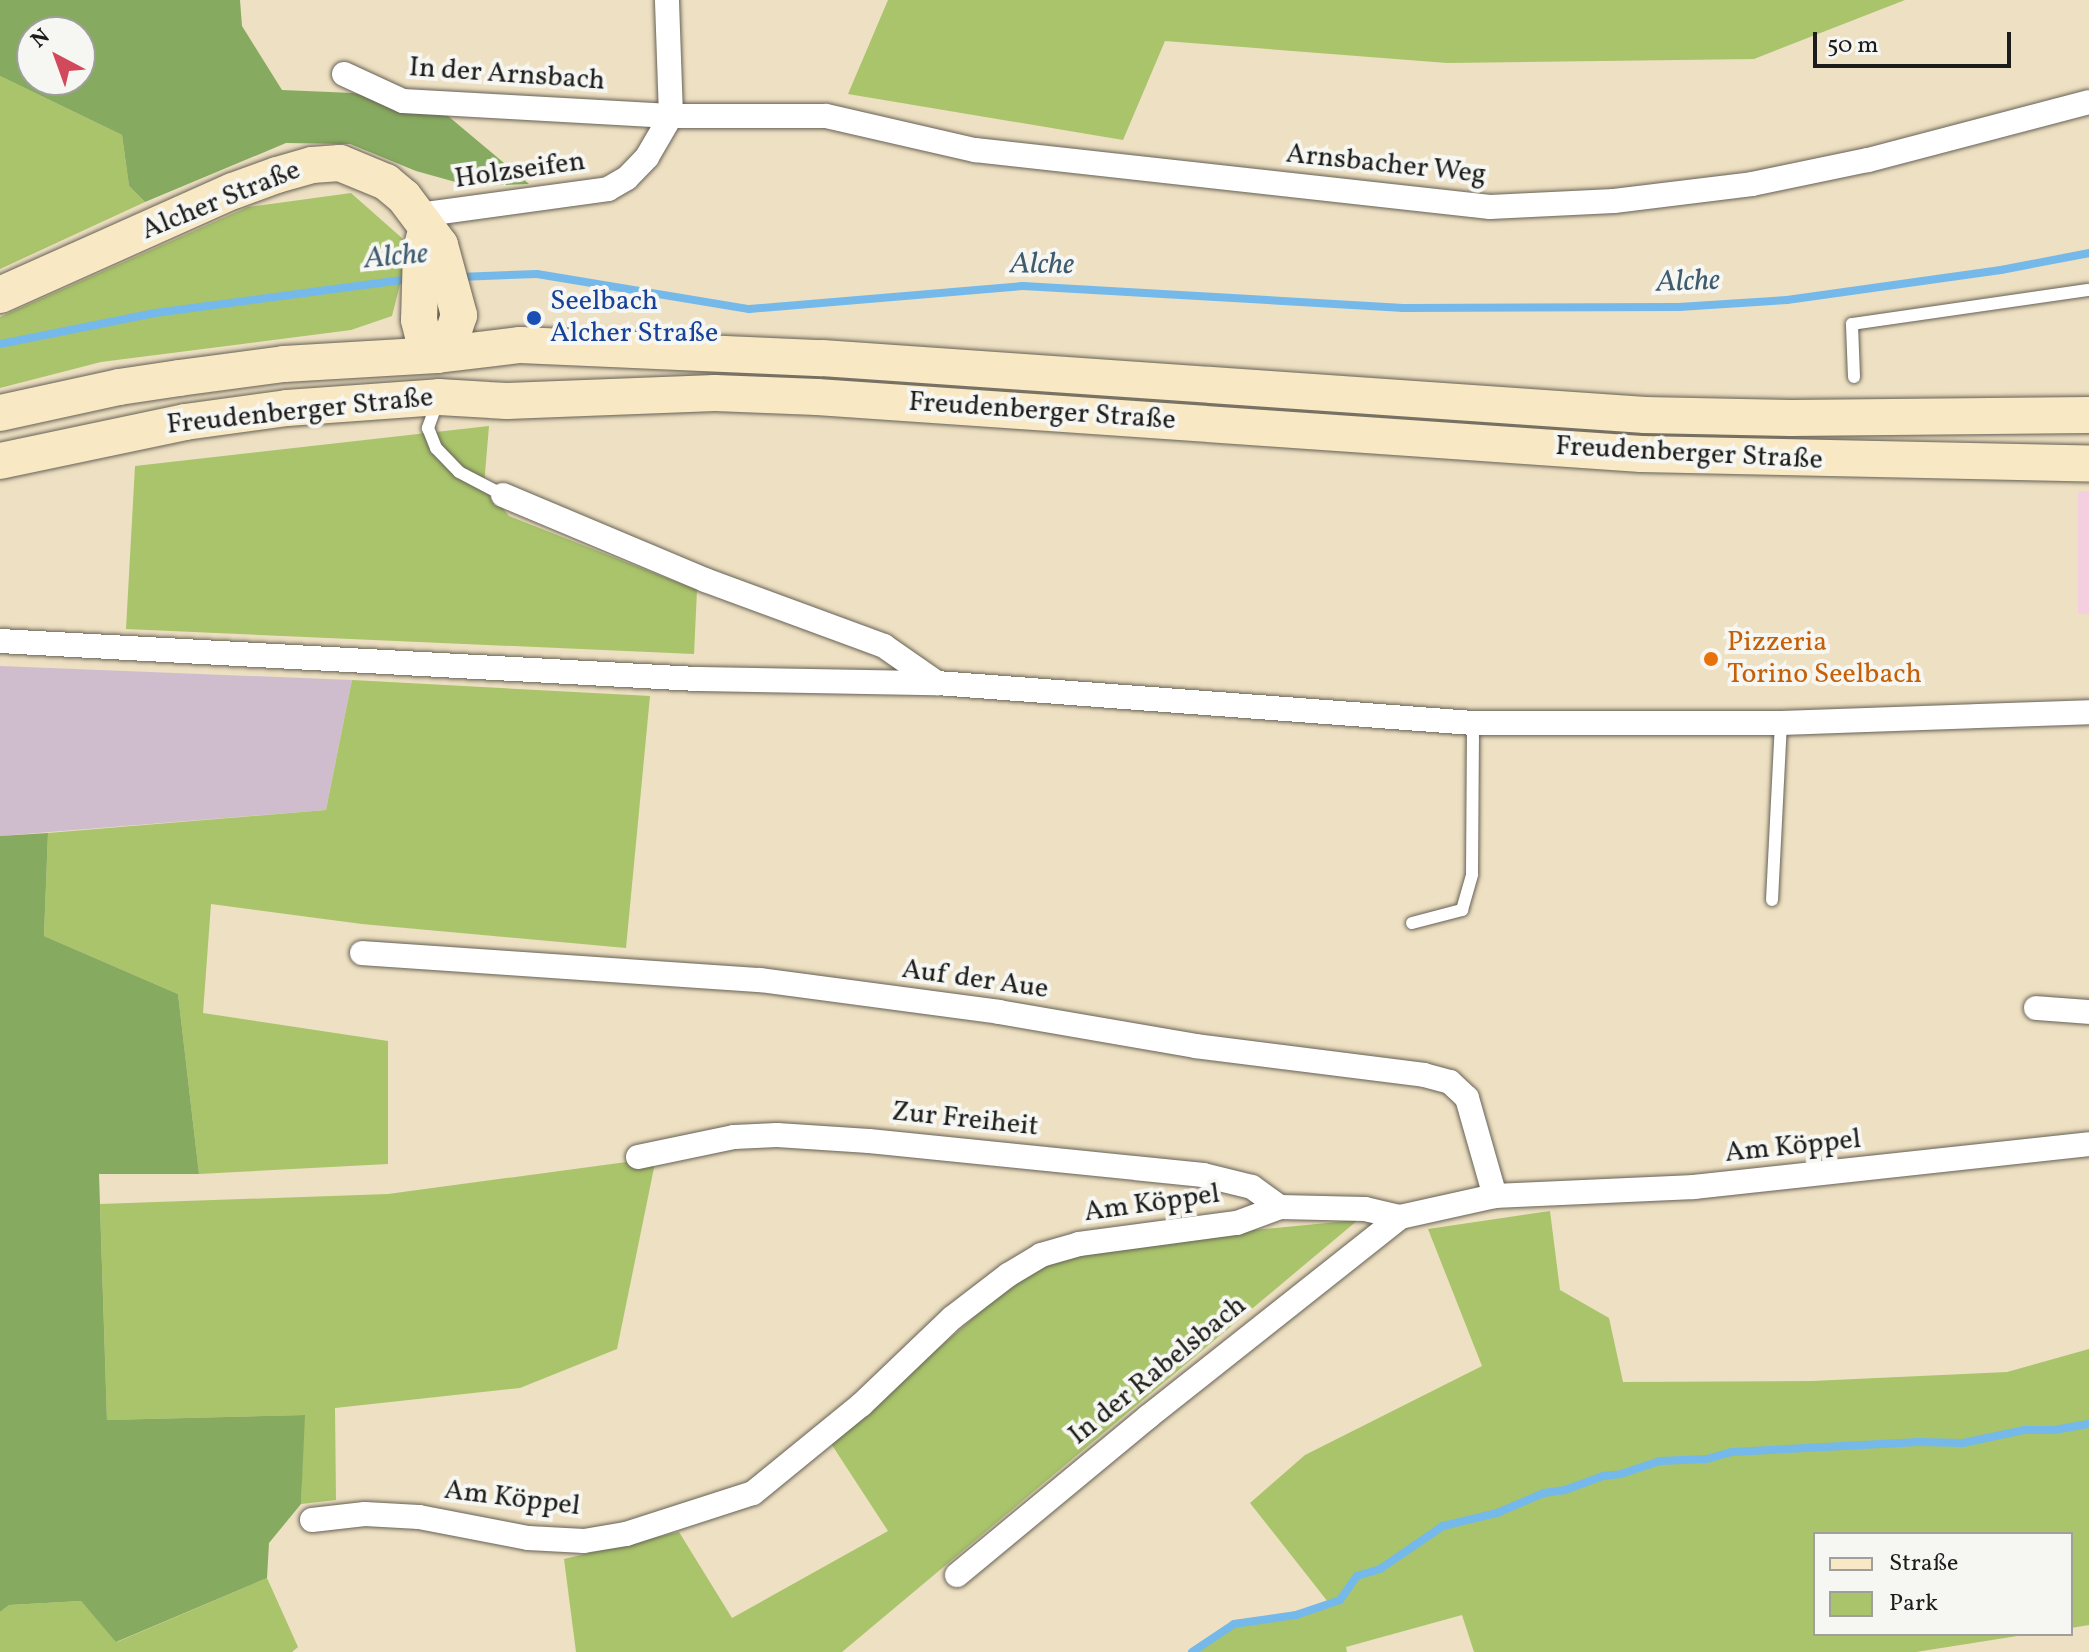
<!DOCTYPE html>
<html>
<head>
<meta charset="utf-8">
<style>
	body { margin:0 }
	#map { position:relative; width:2089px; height:1652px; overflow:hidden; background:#eee0c2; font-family:Vollkorn,serif }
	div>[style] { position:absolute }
	.built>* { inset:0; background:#f3cfdf; transform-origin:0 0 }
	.industrial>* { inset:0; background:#cfbdce }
	.green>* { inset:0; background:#a9c46b }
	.forest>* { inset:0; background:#86aa5f }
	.stream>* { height:8px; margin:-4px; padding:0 4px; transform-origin:4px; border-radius:4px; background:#74b9ea }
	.roads { filter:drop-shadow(0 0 2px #666156) drop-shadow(0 0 2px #666156) }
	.lane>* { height:12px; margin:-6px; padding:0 6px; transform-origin:6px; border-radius:6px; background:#fff }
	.street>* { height:24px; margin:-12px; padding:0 12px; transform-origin:12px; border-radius:12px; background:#fff }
	.secondary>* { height:36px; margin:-18px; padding:0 18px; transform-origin:18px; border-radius:18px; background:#f8e8c3 }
	.dots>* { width:22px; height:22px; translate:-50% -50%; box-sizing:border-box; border:4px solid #f6f6f2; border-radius:50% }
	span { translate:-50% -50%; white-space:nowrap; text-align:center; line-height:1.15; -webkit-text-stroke:8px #f6f6f2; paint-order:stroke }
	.street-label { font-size:28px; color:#1c1c1c }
	.transit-label { font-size:28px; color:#164399 }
	.left { translate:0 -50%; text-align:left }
	.food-label { font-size:28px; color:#c56008 }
	.water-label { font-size:30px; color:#3f5b6e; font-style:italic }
	.legend { position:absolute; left:1813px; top:1532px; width:260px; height:104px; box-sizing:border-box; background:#f6f6f2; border:2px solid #9f9f9c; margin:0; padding:10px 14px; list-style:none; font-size:24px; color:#1c1c1c }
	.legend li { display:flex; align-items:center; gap:16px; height:40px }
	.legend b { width:40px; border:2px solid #9f9f9c }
	.north { position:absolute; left:16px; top:16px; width:80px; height:80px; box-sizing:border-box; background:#f6f6f2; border:2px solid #9f9f9c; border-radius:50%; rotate:319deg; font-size:22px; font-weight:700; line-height:32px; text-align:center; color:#1c1c1c }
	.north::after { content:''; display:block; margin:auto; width:28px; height:36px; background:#d1495b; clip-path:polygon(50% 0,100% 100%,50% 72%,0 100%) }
	.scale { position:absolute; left:1813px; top:32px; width:198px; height:36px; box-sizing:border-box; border:4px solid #1c1c1c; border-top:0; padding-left:10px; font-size:24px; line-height:28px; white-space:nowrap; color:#1c1c1c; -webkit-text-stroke:6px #f6f6f2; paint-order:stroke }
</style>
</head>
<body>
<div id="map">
	<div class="built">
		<i style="left:2089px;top:491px;width:123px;height:11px;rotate:90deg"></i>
	</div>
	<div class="industrial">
		<i style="clip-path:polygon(0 666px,352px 680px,326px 810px,0 836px)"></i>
	</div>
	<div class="green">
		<i style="clip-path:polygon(888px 0,1905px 0,1754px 59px,1447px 63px,1165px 41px,1123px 140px,848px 94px)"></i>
		<i style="clip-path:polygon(0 76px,122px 135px,129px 186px,145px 202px,0 269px)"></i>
		<i style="clip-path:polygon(351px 193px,403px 239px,403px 273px,392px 316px,351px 330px,101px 362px,0 388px,0 317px,248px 207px)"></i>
		<i style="clip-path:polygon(489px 426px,484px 485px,509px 516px,697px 590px,694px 654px,126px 629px,135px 466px)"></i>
		<i style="clip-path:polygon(352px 680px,650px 696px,626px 948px,362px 924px,211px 904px,203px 1013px,388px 1041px,388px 1164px,199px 1174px,178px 994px,44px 936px,48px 833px,326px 810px)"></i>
		<i style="clip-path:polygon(656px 1158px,617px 1349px,520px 1388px,335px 1408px,336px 1500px,301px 1504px,304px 1415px,107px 1420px,100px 1204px,388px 1194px)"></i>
		<i style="clip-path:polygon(1550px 1211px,1560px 1290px,1609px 1318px,1623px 1382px,1812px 1381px,2007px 1372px,2089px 1349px,2089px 1625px,2071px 1628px,2071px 1534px,1815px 1534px,1815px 1634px,2030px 1634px,1916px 1652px,1474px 1652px,1462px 1615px,1346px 1647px,1347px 1652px,1193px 1652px,1237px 1620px,1332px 1607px,1250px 1503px,1305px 1455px,1482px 1366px,1428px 1229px)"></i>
		<i style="clip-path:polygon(1358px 1220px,842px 1652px,576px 1652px,564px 1559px,679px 1532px,732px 1618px,888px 1531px,830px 1442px,1038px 1262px,1243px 1231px)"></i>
		<i style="clip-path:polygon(267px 1578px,298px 1647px,292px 1652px,0 1652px,0 1612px,9px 1605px,81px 1601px,117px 1642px)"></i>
	</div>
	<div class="forest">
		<i style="clip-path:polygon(evenodd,0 0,240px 0,242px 26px,282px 90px,353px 93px,448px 116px,529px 184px,470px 186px,416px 171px,350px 144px,286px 143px,145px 202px,129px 186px,122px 135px,0 76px,0 0,32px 32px,80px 32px,80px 80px,32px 80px,32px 32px)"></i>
		<i style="clip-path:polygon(48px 833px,44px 936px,178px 994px,199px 1174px,99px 1174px,107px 1420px,305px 1415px,301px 1504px,269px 1543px,267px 1578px,116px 1642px,81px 1601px,9px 1605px,0 1612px,0 836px)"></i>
	</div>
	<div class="stream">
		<i style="left:459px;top:277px;width:78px;rotate:-2.2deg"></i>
		<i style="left:537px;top:274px;width:215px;rotate:9.4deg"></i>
		<i style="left:749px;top:309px;width:275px;rotate:-4.8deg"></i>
		<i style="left:1023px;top:286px;width:381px;rotate:3.3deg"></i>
		<i style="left:1403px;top:308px;width:276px;rotate:-0.2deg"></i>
		<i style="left:1679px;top:307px;width:108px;rotate:-3.7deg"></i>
		<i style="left:1787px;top:300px;width:216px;rotate:-8deg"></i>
		<i style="left:2001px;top:270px;width:90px;rotate:-10.9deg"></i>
		<i style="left:0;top:344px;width:158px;rotate:-11.3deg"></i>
		<i style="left:155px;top:313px;width:257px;rotate:-7.6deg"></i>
		<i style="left:1192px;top:1652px;width:50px;rotate:-33.7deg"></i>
		<i style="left:1234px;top:1624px;width:63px;rotate:-8.3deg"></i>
		<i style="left:1296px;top:1615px;width:46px;rotate:-18.8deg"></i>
		<i style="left:1340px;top:1600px;width:29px;rotate:-55deg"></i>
		<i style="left:1357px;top:1576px;width:24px;rotate:-17deg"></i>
		<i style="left:1380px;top:1569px;width:76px;rotate:-34.3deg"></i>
		<i style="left:1443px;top:1526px;width:56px;rotate:-13.5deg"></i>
		<i style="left:1497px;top:1513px;width:51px;rotate:-23.1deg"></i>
		<i style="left:1544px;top:1493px;width:21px;rotate:-8deg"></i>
		<i style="left:1565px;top:1490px;width:40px;rotate:-20.2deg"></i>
		<i style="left:1603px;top:1476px;width:18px;rotate:-6deg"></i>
		<i style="left:1621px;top:1474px;width:41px;rotate:-18.4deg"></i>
		<i style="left:1660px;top:1461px;width:47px;rotate:-2.4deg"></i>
		<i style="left:1707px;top:1459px;width:26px;rotate:-16deg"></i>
		<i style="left:1732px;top:1452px;width:187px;rotate:-3.1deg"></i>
		<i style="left:1919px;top:1442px;width:44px;rotate:1.3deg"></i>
		<i style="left:1963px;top:1443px;width:62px;rotate:-12deg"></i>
		<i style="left:2024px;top:1430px;width:30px"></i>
		<i style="left:2054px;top:1430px;width:36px;rotate:-10deg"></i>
	</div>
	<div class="roads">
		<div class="lane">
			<i style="left:1854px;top:377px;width:53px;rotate:-92.2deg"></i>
			<i style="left:1852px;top:324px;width:239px;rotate:-8.2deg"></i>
			<i style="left:437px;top:403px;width:27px;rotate:110deg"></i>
			<i style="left:428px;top:428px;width:22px;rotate:68deg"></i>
			<i style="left:436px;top:448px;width:33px;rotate:46deg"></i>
			<i style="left:459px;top:472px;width:50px;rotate:27.6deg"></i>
			<i style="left:1772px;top:900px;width:177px;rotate:-87.1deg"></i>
			<i style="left:1412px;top:923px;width:52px;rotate:-14.6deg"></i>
			<i style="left:1462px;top:910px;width:37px;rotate:-74deg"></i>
			<i style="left:1472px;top:874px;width:151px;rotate:-89.6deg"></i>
		</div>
		<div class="street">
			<i style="left:344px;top:74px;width:65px;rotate:24.6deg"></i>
			<i style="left:403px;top:101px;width:268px;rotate:3.2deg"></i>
			<i style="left:671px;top:116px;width:155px"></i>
			<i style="left:826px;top:116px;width:153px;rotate:12.9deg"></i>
			<i style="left:975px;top:150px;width:518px;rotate:6.32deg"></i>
			<i style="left:1490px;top:207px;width:124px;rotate:-2.8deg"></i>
			<i style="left:1614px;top:201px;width:139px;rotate:-7deg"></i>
			<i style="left:1752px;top:184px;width:118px;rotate:-11.7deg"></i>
			<i style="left:1868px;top:160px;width:228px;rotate:-14.7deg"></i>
			<i style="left:419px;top:215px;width:191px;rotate:-7.8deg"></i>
			<i style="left:608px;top:189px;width:22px;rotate:-30deg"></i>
			<i style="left:627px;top:178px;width:29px;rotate:-46deg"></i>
			<i style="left:647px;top:157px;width:48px;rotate:-59.7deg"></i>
			<i style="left:671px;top:116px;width:116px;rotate:-92deg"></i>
			<i style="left:503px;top:495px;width:219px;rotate:22.8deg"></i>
			<i style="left:705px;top:580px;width:191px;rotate:20.2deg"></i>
			<i style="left:884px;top:646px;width:65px;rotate:34.9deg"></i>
			<i style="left:0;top:641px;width:698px;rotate:3.12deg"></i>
			<i style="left:697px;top:679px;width:240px;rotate:1deg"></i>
			<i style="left:937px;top:683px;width:537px;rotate:4.27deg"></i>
			<i style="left:1473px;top:723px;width:308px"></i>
			<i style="left:1781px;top:723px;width:308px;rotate:-2deg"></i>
			<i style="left:362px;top:953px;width:399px;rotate:3.9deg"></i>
			<i style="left:760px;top:980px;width:241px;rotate:7.6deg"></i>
			<i style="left:999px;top:1012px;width:199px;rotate:9.8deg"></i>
			<i style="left:1195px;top:1046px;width:231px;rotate:7.2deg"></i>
			<i style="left:1424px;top:1075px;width:27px;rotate:15deg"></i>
			<i style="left:1450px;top:1082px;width:23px;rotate:43deg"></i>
			<i style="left:1467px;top:1098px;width:102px;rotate:74.1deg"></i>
			<i style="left:2036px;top:1008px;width:53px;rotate:4.3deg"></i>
			<i style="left:638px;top:1157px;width:98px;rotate:-11.8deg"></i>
			<i style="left:734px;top:1137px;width:43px;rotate:-2.7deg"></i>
			<i style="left:777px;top:1135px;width:92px;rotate:3.7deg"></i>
			<i style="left:869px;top:1141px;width:336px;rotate:5.8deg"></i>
			<i style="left:1203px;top:1175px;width:50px;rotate:13.8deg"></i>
			<i style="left:1252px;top:1187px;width:34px;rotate:36deg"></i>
			<i style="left:312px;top:1520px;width:53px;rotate:-6.5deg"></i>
			<i style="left:365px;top:1514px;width:54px;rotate:3.2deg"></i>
			<i style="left:419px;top:1517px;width:111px;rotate:10.9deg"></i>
			<i style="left:528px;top:1538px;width:56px;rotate:3.1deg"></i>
			<i style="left:584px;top:1541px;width:43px;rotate:-9.5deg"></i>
			<i style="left:626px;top:1534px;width:133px;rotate:-17.9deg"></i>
			<i style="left:753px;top:1493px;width:139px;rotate:-39.2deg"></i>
			<i style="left:861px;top:1405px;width:126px;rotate:-43.7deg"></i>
			<i style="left:952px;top:1318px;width:71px;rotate:-37.5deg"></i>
			<i style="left:1008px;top:1275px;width:39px;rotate:-31deg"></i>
			<i style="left:1041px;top:1255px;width:40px;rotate:-16deg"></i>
			<i style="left:1079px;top:1244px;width:159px;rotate:-7.6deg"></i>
			<i style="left:1237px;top:1223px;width:46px;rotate:-20.4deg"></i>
			<i style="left:1280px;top:1207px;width:85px;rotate:1.3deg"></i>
			<i style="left:1365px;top:1209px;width:36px;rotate:13deg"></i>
			<i style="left:1400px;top:1217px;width:97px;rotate:-12.5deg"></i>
			<i style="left:1495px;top:1196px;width:199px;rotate:-2.6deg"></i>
			<i style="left:1694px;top:1187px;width:397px;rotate:-6.2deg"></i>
			<i style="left:957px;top:1575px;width:248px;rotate:-39.6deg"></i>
			<i style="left:1148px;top:1417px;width:322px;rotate:-38.4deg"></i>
		</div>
		<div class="secondary">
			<i style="left:426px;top:231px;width:20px;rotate:105deg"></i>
			<i style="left:421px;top:250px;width:70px;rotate:91.6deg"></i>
			<i style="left:419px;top:320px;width:21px;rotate:76deg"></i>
			<i style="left:424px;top:340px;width:20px;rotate:49deg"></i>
			<i style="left:0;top:295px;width:255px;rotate:-24.1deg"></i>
			<i style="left:233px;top:191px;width:47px;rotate:-20deg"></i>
			<i style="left:277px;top:175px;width:36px;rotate:-16deg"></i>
			<i style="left:312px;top:165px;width:28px;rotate:-4deg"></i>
			<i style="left:340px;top:163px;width:50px;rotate:22.4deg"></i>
			<i style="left:386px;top:182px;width:23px;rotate:40deg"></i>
			<i style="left:404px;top:197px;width:60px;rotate:53.1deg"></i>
			<i style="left:440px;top:245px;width:73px;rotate:74.8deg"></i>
			<i style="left:459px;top:315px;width:23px;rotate:108deg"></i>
			<i style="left:452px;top:337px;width:23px;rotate:130deg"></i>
			<i style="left:0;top:413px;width:122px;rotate:-12.3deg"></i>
			<i style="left:119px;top:387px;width:61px;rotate:-8.5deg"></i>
			<i style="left:179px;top:378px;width:106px;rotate:-7.6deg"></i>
			<i style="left:284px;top:364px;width:153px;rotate:-3.4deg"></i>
			<i style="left:437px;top:355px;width:84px;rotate:-6.9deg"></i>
			<i style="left:520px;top:345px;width:302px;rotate:2.5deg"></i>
			<i style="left:822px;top:358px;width:825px;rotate:3.96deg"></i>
			<i style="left:1645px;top:415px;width:146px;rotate:1.2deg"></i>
			<i style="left:1791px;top:418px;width:298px;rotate:-0.6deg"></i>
			<i style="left:0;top:461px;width:189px;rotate:-11.9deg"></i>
			<i style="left:185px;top:422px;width:103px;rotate:-7.8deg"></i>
			<i style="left:287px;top:408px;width:152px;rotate:-4.1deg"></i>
			<i style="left:439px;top:397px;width:68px;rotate:3.4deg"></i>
			<i style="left:507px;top:401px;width:208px;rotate:-2.2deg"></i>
			<i style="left:715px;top:393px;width:102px;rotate:2.2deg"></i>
			<i style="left:817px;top:397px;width:826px;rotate:3.96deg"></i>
			<i style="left:1641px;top:454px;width:448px;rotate:1.2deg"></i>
		</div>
	</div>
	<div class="dots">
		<i style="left:534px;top:318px;background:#1a4fb4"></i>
		<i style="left:1711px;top:659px;background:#e8710a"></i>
	</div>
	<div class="street-label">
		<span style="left:507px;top:75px;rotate:4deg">In der Arnsbach</span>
		<span style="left:1386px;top:165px;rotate:6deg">Arnsbacher Weg</span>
		<span style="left:520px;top:171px;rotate:-8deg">Holzseifen</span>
		<span style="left:221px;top:201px;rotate:-22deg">Alcher Straße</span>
		<span style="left:300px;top:412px;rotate:-6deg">Freudenberger Straße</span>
		<span style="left:1042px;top:412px;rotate:4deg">Freudenberger Straße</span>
		<span style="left:1689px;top:454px;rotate:3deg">Freudenberger Straße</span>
		<span style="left:975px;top:980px;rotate:8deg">Auf der Aue</span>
		<span style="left:965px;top:1120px;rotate:6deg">Zur Freiheit</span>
		<span style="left:1793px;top:1147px;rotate:-6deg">Am Köppel</span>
		<span style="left:1152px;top:1204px;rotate:-8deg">Am Köppel</span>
		<span style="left:1158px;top:1371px;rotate:-39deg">In der Rabelsbach</span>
		<span style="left:512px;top:1499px;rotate:7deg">Am Köppel</span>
	</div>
	<div class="transit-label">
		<span class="left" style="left:550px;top:318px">Seelbach<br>Alcher Straße</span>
	</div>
	<div class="food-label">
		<span class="left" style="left:1727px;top:659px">Pizzeria<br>Torino Seelbach</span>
	</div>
	<div class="water-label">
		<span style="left:396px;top:257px;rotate:-5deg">Alche</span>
		<span style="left:1042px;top:265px;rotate:1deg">Alche</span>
		<span style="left:1688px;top:282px;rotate:-2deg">Alche</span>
	</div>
	<ul class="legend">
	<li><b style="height:10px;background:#f8e8c3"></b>Straße</li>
	<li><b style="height:22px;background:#a9c46b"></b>Park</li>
	</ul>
	<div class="north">N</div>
	<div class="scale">50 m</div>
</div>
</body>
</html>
